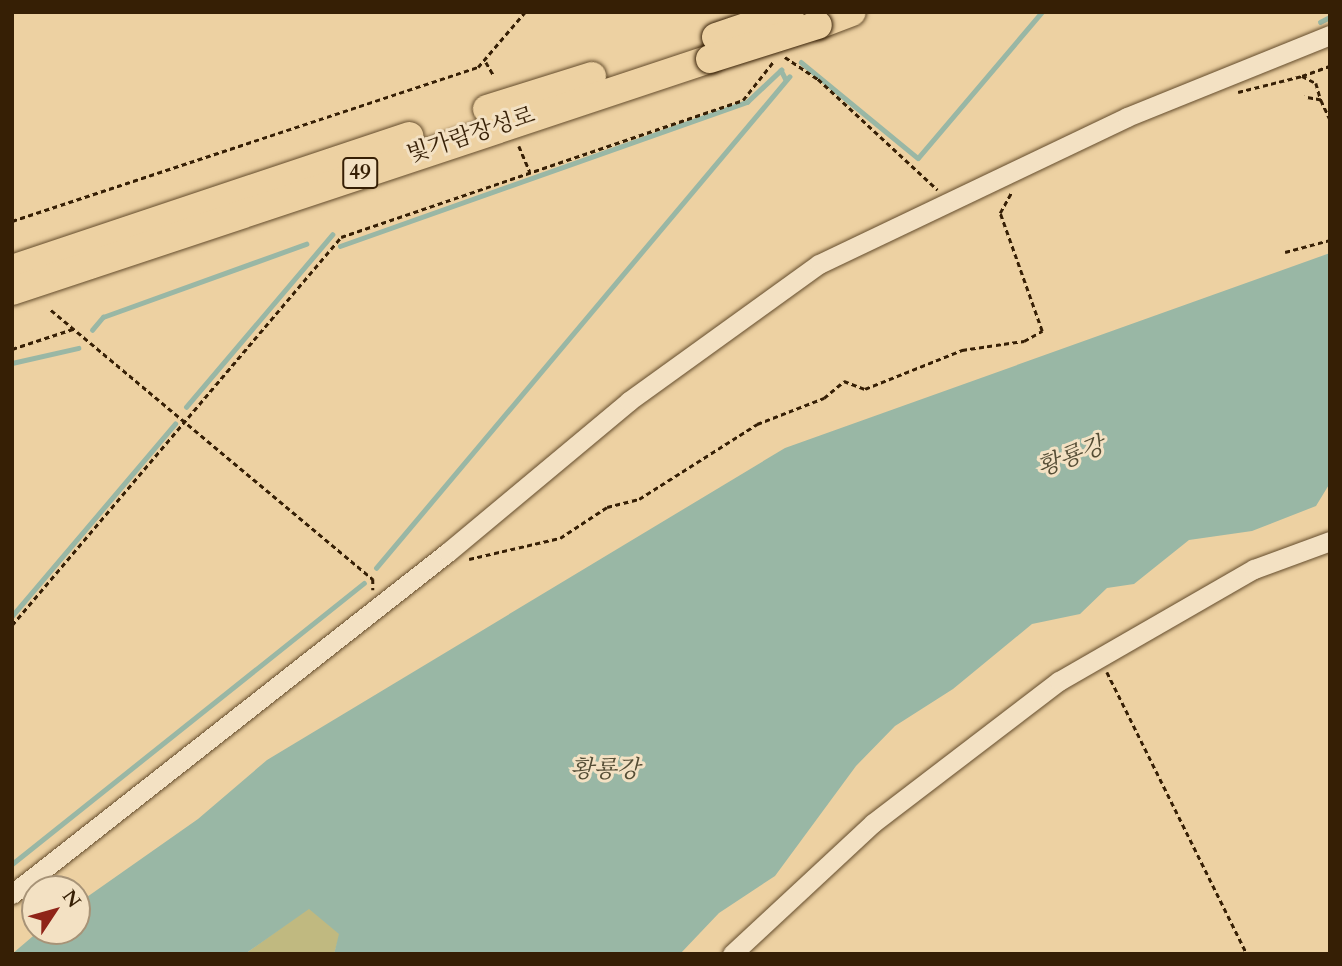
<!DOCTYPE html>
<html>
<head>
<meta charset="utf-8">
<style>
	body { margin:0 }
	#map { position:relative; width:1342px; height:966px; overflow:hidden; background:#edd1a2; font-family:Cardo,"Noto Serif KR",serif }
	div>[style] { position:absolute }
	.green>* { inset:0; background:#c0b980 }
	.water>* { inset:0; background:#99b7a5 }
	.stream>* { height:4.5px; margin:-2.25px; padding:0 2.25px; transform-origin:2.25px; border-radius:2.25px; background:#99b7a5 }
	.path>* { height:2.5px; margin-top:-1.25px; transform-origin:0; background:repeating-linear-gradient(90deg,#361f05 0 5px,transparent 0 8.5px) }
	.roads { filter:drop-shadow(0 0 2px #644c2c) drop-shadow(0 0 2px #644c2c) }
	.minor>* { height:19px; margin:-9.5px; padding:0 9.5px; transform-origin:9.5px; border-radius:9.5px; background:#f3e1c3 }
	.highway>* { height:28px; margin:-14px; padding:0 14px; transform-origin:14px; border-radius:14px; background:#edd1a2 }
	.bridges { filter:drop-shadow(0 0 2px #361f05) drop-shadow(0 0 2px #361f05) }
	.highway-bridge>* { height:28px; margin:-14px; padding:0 14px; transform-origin:14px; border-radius:14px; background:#edd1a2 }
	span { translate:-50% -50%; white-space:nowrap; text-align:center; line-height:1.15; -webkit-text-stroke:6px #f3e1c3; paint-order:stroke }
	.shield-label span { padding:2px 5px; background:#f3e1c3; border:2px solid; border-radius:5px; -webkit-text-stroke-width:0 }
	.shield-label { font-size:21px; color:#361f05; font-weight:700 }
	.street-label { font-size:23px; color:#361f05 }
	.water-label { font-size:24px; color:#544d35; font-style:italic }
	.frame { position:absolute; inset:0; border:14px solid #361f05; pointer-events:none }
	.north { position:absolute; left:21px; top:875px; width:70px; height:70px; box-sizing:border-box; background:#f3e1c3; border:2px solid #a79377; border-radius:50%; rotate:54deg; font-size:19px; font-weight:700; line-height:28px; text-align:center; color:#361f05 }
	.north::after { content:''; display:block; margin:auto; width:24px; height:32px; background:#8f2418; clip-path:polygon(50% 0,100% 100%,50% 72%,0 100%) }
</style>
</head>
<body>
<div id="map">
	<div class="green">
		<i style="clip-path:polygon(309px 908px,340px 934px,334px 954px,245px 954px)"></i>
	</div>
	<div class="water">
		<i style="clip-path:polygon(1330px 253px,1330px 483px,1316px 506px,1252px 531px,1189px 540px,1134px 584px,1107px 588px,1080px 614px,1032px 624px,953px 689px,895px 726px,856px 766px,775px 876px,719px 913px,680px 954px,334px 954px,339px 934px,309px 909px,245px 954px,12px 954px,39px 931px,77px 931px,77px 904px,198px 819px,267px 760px,785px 448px)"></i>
	</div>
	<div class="stream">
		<i style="left:1320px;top:22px;width:11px;rotate:-27deg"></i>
		<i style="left:801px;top:62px;width:151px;rotate:39.4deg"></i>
		<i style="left:918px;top:158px;width:192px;rotate:-49.7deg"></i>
		<i style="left:340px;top:246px;width:432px;rotate:-19.5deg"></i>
		<i style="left:747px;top:102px;width:47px;rotate:-43.3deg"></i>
		<i style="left:781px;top:70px;width:11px;rotate:63deg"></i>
		<i style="left:92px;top:330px;width:17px;rotate:-50deg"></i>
		<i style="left:103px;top:317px;width:216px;rotate:-19.8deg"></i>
		<i style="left:12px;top:363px;width:68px;rotate:-12.8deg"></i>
		<i style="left:186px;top:407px;width:226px;rotate:-49.7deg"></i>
		<i style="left:376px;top:568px;width:642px;rotate:-49.93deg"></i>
		<i style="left:12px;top:616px;width:252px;rotate:-49.7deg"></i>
		<i style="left:12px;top:864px;width:450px;rotate:-38.6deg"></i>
	</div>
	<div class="path">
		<i style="left:785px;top:57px;width:40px;rotate:34deg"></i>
		<i style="left:818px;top:79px;width:163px;rotate:42.8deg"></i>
		<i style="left:486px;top:62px;width:16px;rotate:60deg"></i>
		<i style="left:1302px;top:76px;width:30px;rotate:-20deg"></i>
		<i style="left:1238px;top:92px;width:66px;rotate:-14deg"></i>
		<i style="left:1302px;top:76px;width:16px;rotate:27deg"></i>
		<i style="left:1316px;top:83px;width:18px;rotate:74deg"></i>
		<i style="left:1321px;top:100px;width:17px;rotate:-170deg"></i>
		<i style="left:1321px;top:100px;width:21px;rotate:65deg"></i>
		<i style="left:519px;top:146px;width:28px;rotate:67deg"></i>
		<i style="left:12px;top:221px;width:491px;rotate:-18.3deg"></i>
		<i style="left:478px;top:67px;width:72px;rotate:-49.5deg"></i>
		<i style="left:1285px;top:252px;width:47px;rotate:-14.9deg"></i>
		<i style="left:51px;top:310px;width:420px;rotate:39.9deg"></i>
		<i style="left:373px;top:579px;width:11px;rotate:90deg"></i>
		<i style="left:12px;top:349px;width:64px;rotate:-18.2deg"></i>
		<i style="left:469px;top:559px;width:93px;rotate:-13deg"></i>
		<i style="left:560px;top:538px;width:56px;rotate:-33.4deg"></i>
		<i style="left:607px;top:507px;width:33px;rotate:-14deg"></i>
		<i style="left:639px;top:499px;width:140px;rotate:-32.4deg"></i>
		<i style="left:757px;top:424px;width:72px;rotate:-21.2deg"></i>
		<i style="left:824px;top:398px;width:26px;rotate:-40deg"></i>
		<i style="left:844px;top:381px;width:22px;rotate:21deg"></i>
		<i style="left:865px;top:389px;width:105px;rotate:-21.9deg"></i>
		<i style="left:962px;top:350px;width:63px;rotate:-8.3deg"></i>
		<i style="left:1024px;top:341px;width:21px;rotate:-29deg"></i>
		<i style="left:1042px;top:331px;width:125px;rotate:-109.6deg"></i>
		<i style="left:1000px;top:213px;width:23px;rotate:-61deg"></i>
		<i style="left:12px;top:625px;width:509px;rotate:-49.7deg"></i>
		<i style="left:341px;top:237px;width:425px;rotate:-18.8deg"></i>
		<i style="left:743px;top:100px;width:48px;rotate:-51.7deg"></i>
		<i style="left:1107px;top:672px;width:315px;rotate:63.6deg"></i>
	</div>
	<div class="roads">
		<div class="minor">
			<i style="left:12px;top:894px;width:554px;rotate:-38.11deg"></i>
			<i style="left:448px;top:552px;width:236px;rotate:-39.8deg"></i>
			<i style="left:629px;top:401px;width:234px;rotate:-35.8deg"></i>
			<i style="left:819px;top:264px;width:341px;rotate:-25.5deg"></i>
			<i style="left:1127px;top:117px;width:219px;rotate:-22deg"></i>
			<i style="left:732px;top:954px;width:192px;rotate:-42.9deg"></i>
			<i style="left:873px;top:823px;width:234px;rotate:-37.4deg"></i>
			<i style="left:1059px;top:681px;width:225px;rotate:-29.9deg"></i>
			<i style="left:1254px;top:569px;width:81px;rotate:-20.2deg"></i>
		</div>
		<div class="highway">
			<i style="left:818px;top:25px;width:36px;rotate:-21deg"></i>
			<i style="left:487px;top:109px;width:110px;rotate:-17.4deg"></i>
			<i style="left:12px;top:269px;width:419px;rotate:-18.5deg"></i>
			<i style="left:12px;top:291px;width:736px;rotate:-18.39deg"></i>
		</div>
	</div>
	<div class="bridges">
		<div class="highway-bridge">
			<i style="left:716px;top:37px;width:78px;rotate:-18.7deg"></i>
			<i style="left:710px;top:59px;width:113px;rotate:-17.5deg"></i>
		</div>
	</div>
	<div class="shield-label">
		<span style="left:360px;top:173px">49</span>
	</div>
	<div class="street-label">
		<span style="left:471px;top:135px;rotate:-18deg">빛가람장성로</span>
	</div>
	<div class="water-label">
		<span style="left:1071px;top:457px;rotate:-21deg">황룡강</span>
		<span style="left:605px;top:770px">황룡강</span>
	</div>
	<div class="frame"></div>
	<div class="north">N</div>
</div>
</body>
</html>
